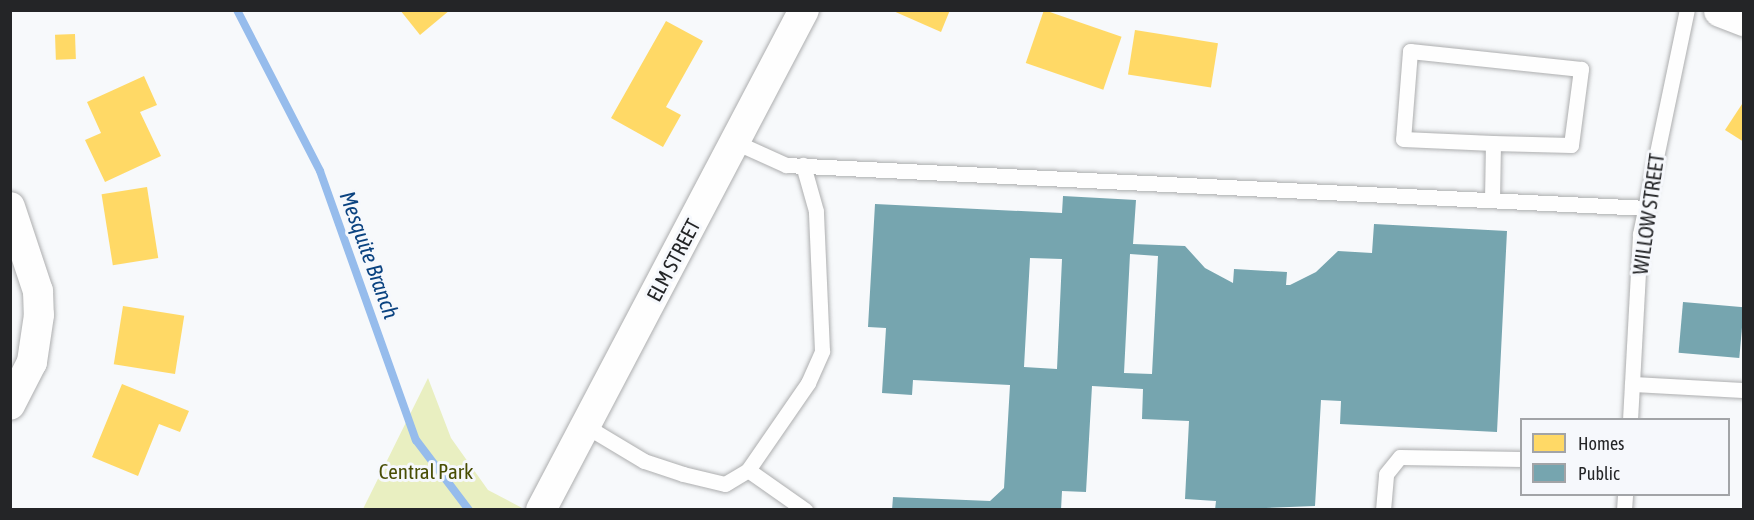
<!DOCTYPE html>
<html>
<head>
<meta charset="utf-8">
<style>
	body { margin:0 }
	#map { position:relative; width:1754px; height:520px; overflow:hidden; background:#f7f9fb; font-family:"Asap Condensed",sans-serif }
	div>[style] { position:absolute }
	.green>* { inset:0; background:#e9efc1 }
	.homes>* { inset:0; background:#ffd966; transform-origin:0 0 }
	.public>* { inset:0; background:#76a5af; transform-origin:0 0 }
	.stream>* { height:8px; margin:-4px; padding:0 4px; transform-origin:4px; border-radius:4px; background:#96bcec }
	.roads { filter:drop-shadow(0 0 2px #adaeaf) drop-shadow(0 0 2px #adaeaf) }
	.service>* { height:15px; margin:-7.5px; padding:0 7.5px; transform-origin:7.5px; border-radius:7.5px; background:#fefefe }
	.minor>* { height:30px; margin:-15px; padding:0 15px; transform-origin:15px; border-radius:15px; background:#fefefe }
	.tertiary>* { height:33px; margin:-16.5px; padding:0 16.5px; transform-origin:16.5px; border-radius:16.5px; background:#fefefe }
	span { translate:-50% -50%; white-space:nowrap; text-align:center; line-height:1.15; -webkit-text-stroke:6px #f6f8fc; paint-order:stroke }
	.street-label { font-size:21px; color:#242527 }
	.park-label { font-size:21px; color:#484d04 }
	.water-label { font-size:22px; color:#0b4380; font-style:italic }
	.frame { position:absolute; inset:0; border:12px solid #242527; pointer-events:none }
	.legend { position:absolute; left:1520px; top:418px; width:210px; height:78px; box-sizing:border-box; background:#f6f8fc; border:2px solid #a2a4a7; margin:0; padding:8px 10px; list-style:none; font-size:18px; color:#242527 }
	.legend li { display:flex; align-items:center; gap:12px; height:30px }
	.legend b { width:30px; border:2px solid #a2a4a7 }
</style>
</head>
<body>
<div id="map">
	<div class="green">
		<i style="clip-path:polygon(428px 378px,451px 438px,488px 490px,524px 509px,363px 509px)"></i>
	</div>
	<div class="homes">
		<i style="clip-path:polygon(400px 10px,450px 10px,420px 35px)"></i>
		<i style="clip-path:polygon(891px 10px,950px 10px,941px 32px)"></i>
		<i style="left:1044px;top:10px;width:82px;height:56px;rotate:19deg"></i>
		<i style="clip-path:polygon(666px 21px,703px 41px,666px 107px,681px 115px,663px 147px,611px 118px)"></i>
		<i style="left:1135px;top:30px;width:84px;height:45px;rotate:9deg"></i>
		<i style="left:75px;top:34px;width:25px;height:20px;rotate:88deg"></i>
		<i style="clip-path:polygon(144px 76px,157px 105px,140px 112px,161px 156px,105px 182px,85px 140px,101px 133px,87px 102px)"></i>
		<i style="clip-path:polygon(1744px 101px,1744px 142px,1725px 130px)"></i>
		<i style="left:147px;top:187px;width:72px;height:46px;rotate:81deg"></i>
		<i style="left:123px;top:306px;width:62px;height:59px;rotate:9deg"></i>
		<i style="clip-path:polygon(122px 384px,189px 411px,180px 432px,159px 424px,138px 476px,92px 457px)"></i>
	</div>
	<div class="public">
		<i style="clip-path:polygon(evenodd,1063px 196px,1136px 200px,1133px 244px,1185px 246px,1205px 268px,1233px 283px,1234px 269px,1287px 272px,1286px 285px,1290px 285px,1316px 272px,1338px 251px,1372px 253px,1374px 224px,1507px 231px,1497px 432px,1340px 424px,1341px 401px,1321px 400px,1315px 506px,1215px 510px,1216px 501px,1185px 499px,1189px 421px,1142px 419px,1143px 389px,1092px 386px,1086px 492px,1062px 491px,1061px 510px,892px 510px,893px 497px,990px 501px,1004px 488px,1010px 385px,913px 380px,912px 395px,882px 393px,886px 328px,868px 327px,875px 204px,1062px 213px,1063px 196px,1130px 254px,1158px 256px,1152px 374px,1124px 373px,1130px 254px,1063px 196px,1030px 258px,1062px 259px,1057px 369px,1024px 367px,1030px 258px)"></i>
		<i style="left:1683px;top:302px;width:61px;height:51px;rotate:5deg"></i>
	</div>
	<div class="stream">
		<i style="left:237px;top:10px;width:181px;rotate:62.7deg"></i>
		<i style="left:320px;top:171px;width:286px;rotate:70.4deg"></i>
		<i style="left:416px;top:440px;width:88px;rotate:52.9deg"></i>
	</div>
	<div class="roads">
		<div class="service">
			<i style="left:735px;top:142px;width:56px;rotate:24.3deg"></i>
			<i style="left:786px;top:165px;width:861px;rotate:2.86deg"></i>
			<i style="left:1492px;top:200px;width:57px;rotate:-89deg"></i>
			<i style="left:1493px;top:143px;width:78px;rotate:1.5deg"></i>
			<i style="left:1571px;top:145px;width:77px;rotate:-82.5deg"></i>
			<i style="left:1581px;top:69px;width:172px;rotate:-174deg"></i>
			<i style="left:1410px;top:51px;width:88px;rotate:94.5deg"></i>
			<i style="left:1403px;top:139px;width:90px;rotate:2.5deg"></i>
			<i style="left:1632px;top:384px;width:112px;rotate:3.1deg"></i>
			<i style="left:1630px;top:420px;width:186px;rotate:-86.9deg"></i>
			<i style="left:1640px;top:234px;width:229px;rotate:-78.2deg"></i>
			<i style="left:584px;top:425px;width:70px;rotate:31deg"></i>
			<i style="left:644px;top:461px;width:41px;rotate:18.4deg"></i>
			<i style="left:683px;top:474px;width:43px;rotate:13.4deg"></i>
			<i style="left:725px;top:484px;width:27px;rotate:-31deg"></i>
			<i style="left:748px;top:470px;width:70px;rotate:35.1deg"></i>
			<i style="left:748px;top:470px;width:106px;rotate:-55.4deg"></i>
			<i style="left:808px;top:383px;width:35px;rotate:-66deg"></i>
			<i style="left:822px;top:351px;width:140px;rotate:-92.5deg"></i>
			<i style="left:816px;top:211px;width:48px;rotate:-105.8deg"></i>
			<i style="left:1383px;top:510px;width:36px;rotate:-85deg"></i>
			<i style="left:1386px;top:474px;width:22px;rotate:-51deg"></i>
			<i style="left:1400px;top:457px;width:122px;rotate:0.9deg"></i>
			<i style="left:1624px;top:510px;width:16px;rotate:-86deg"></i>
		</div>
		<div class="minor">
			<i style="left:10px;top:207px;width:89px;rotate:71.6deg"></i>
			<i style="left:38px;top:291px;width:24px;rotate:88deg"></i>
			<i style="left:39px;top:315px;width:48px;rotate:98.5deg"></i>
			<i style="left:32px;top:362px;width:48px;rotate:117.1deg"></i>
			<i style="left:541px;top:510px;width:565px;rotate:-62.26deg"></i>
		</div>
		<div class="tertiary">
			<i style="left:1720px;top:10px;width:26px;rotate:21deg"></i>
		</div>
	</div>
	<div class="street-label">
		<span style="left:1648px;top:214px;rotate:-82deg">WILLOW STREET</span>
		<span style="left:673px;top:260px;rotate:-62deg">ELM STREET</span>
	</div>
	<div class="park-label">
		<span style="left:426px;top:471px">Central Park</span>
	</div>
	<div class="water-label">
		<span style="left:369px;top:255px;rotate:70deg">Mesquite Branch</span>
	</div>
	<div class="frame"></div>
	<ul class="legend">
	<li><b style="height:16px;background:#ffd966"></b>Homes</li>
	<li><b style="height:16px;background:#76a5af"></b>Public</li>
	</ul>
</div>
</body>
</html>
